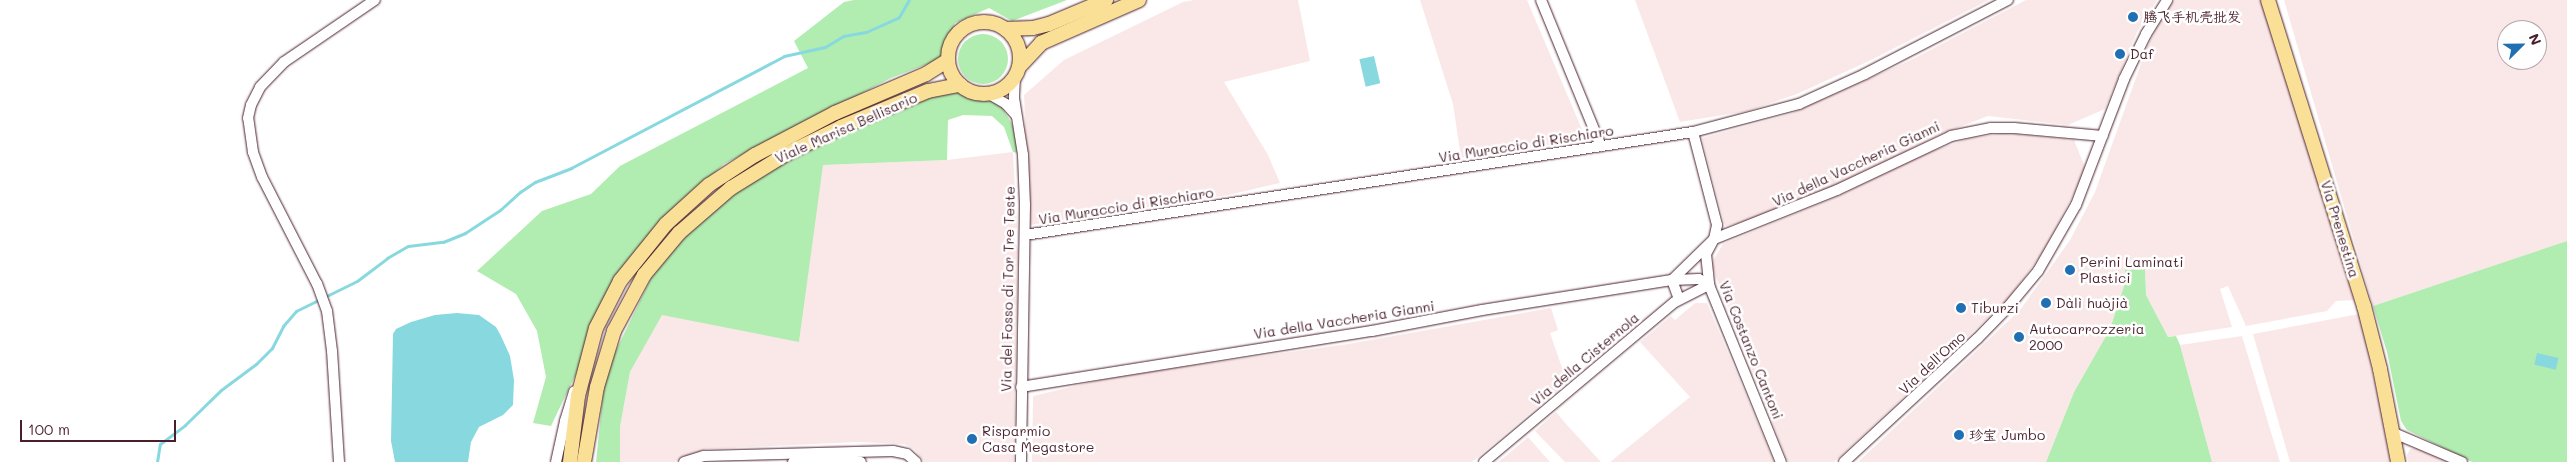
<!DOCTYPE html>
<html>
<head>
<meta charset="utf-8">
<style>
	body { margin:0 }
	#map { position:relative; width:2567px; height:462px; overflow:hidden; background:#fff; font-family:Mali,"LXGW WenKai TC",sans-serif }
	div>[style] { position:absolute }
	.built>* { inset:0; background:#fae8e8 }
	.green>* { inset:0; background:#b1ecb1 }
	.round { border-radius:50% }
	.water>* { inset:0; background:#88d9df; transform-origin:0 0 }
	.stream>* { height:3px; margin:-1.5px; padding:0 1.5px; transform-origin:1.5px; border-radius:1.5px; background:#88d9df }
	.roads { filter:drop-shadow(0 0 1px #4a1f2b) drop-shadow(0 0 1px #4a1f2b) }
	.minor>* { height:10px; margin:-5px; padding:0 5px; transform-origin:5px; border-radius:5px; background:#fff }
	.major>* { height:14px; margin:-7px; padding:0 7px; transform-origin:7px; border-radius:7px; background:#fadf96 }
	.major>.ring { margin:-7px; padding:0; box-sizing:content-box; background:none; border:14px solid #fadf96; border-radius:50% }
	.dots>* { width:14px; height:14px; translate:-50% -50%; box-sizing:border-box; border:2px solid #fff; border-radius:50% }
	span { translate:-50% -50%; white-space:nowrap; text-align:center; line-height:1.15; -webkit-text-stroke:5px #fff; paint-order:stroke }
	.poi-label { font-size:14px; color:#4a1f2b }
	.left { translate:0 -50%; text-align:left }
	.street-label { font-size:14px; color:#4a1f2b }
	.north { position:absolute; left:2497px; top:20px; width:50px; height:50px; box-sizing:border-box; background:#fff; border:1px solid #b7a5aa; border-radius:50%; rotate:67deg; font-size:14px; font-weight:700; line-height:20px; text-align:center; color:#4a1f2b }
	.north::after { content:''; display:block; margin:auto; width:18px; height:22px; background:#1f6fb2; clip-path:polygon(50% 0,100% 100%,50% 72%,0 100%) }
	.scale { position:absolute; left:20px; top:420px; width:156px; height:22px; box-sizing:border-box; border:2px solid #4a1f2b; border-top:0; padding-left:6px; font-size:15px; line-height:18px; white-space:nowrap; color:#4a1f2b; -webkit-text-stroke:4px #fff; paint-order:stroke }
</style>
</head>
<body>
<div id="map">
	<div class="built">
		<i style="clip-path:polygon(1194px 0,1298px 0,1310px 61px,1224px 82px,1268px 155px,1280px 183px,1228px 195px,1029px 225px,1024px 95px,1064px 60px,1183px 2px)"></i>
		<i style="clip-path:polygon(1420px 0,1527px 0,1586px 139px,1461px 158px,1453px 104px)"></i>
		<i style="clip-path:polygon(1635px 0,1989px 0,1869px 61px,1797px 94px,1748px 111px,1680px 122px)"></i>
		<i style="clip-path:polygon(2026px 0,2157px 0,2137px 32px,2105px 109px,2068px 125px,1988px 116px,1939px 135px,1833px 187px,1747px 221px,1725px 226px,1702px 138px,1790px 114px,1911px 60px)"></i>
		<i style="clip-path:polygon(2174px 0,2261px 0,2355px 300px,2336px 301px,2327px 311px,2246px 326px,2228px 286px,2220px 289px,2232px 327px,2168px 337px,2146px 295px,2145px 269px,2125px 270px,2125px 283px,2110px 329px,2074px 392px,2046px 462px,1858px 462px,2020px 310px,2070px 240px,2095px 192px,2147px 47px,2167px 7px)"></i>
		<i style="clip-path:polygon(evenodd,2284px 0,2567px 0,2567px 241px,2373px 306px,2284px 0,2507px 30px,2537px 30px,2537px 60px,2507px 60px,2507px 30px)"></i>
		<i style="clip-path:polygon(2005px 133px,2074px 140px,2086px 170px,2043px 252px,2009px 298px,1834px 462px,1788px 462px,1711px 264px,1723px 244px,1843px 194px,1930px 152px,1967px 139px)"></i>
		<i style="clip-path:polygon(1013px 152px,1017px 228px,1011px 228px,1018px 250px,1014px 462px,924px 462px,914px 449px,904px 444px,857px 442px,707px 449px,674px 462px,620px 462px,620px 427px,630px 372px,662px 314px,799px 341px,822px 165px,947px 160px)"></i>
		<i style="clip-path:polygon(1695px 303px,1707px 303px,1774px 462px,1610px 462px,1690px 397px,1640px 342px,1671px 316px,1675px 320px)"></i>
		<i style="clip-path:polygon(1551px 308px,1558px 330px,1550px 333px,1567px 382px,1472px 462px,1032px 462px,1033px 396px,1118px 376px,1348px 344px)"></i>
		<i style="clip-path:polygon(2359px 314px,2381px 409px,2390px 462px,2290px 462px,2253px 334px)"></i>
		<i style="clip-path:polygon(2242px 336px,2280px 462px,2212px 462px,2180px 345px)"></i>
		<i style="clip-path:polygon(1556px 412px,1567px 425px,1601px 462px,1565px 462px,1535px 431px)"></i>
		<i style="clip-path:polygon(1528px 437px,1550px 462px,1498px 462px,1507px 455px)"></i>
		<i style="clip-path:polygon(2416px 448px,2423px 450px,2449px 462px,2408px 462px,2407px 455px,2410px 449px)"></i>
	</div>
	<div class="green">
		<i style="clip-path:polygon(854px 0,1067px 0,1012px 21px,989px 8px,955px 23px,943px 58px,891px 78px,724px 164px,636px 249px,551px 426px,533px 423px,546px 377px,537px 331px,516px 294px,477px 271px,542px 211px,591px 194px,620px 166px,808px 68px,794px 41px,844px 2px)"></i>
		<i class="round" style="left:958px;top:34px;width:50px;height:50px"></i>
		<i style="clip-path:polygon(947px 90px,993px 101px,1001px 106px,1014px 127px,1018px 153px,1013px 152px,1004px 127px,992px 116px,963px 115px,948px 120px,947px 160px,823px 165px,799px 342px,662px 315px,630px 372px,620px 427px,620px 462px,596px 462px,605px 373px,655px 270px,683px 237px,752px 180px,788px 157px)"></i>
		<i style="clip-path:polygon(2567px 241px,2567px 462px,2472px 462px,2407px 430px,2401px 421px,2387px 352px,2373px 306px)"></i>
		<i style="clip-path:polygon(2145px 269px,2146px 295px,2168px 337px,2176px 336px,2180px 345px,2212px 462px,2046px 462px,2074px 392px,2110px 329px,2125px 283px,2125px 270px)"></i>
	</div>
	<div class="water">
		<i style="left:1374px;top:56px;width:28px;height:15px;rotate:77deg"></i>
		<i style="clip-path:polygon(457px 313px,479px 315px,496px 327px,501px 336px,510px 356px,514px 380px,513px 405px,503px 415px,479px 427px,471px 442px,468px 462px,395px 462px,391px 441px,393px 334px,396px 329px,411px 322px,435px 315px)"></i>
		<i style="left:2537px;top:353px;width:22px;height:12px;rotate:13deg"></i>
	</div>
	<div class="stream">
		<i style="left:157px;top:462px;width:18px;rotate:-81deg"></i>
		<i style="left:160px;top:444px;width:31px;rotate:-37deg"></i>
		<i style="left:185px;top:425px;width:50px;rotate:-44.2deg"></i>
		<i style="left:221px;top:390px;width:44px;rotate:-36.6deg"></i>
		<i style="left:256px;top:364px;width:23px;rotate:-45deg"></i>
		<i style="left:272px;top:348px;width:25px;rotate:-63deg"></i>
		<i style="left:283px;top:326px;width:20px;rotate:-49deg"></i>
		<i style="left:296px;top:311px;width:68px;rotate:-26.2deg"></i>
		<i style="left:357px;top:281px;width:38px;rotate:-37deg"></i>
		<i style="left:387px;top:258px;width:24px;rotate:-30deg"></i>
		<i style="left:408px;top:246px;width:35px;rotate:-7deg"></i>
		<i style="left:443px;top:242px;width:24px;rotate:-22deg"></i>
		<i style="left:465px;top:233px;width:42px;rotate:-33.3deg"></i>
		<i style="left:500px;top:210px;width:27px;rotate:-42deg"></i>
		<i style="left:520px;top:192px;width:18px;rotate:-34deg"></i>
		<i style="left:535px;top:182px;width:39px;rotate:-21deg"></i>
		<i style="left:571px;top:168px;width:241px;rotate:-27.7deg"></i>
		<i style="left:784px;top:56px;width:42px;rotate:-12.4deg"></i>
		<i style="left:825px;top:47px;width:21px;rotate:-31deg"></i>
		<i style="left:843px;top:36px;width:23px;rotate:-10deg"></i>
		<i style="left:866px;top:32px;width:36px;rotate:-24deg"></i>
		<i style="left:899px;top:17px;width:20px;rotate:-60deg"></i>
	</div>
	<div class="roads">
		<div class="minor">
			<i style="left:1541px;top:0;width:158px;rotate:67.7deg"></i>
			<i style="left:1015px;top:77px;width:21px;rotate:93deg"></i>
			<i style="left:1014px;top:98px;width:58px;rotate:81deg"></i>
			<i style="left:1023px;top:155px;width:50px;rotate:87.7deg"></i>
			<i style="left:1025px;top:205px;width:257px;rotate:90.9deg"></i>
			<i style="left:989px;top:94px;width:20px;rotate:30deg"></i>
			<i style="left:1006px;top:104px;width:15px;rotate:48deg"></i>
			<i style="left:1693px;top:132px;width:96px;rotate:75.5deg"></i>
			<i style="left:1717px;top:225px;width:14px;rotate:102deg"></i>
			<i style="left:1714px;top:239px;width:17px;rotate:118deg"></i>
			<i style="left:1706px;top:254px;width:31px;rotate:84deg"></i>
			<i style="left:1709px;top:285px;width:191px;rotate:67.9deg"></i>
			<i style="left:1025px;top:235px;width:676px;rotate:-8.77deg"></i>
			<i style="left:1693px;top:132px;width:110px;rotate:-14.8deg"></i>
			<i style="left:1799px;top:104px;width:72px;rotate:-24.4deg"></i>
			<i style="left:1865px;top:74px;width:161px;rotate:-27.4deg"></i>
			<i style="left:1672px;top:280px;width:59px;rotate:-44.3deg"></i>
			<i style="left:1714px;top:239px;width:132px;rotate:-21.7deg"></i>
			<i style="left:1837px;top:190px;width:126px;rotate:-25.3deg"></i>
			<i style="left:1951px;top:136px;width:41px;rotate:-11.3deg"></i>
			<i style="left:1991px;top:128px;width:23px"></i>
			<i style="left:2014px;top:128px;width:89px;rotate:5.1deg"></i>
			<i style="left:1672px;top:280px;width:20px;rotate:70deg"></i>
			<i style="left:1021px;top:387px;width:355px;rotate:-9.1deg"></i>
			<i style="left:1372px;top:331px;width:112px;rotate:-10.8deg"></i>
			<i style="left:1482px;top:310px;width:192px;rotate:-9deg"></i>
			<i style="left:1672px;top:280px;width:27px;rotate:-2deg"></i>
			<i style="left:1699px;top:279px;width:12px;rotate:31deg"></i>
			<i style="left:2394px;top:433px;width:74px;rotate:23.1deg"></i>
			<i style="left:339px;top:462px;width:111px;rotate:-93.6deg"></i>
			<i style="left:332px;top:351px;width:40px;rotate:-97.1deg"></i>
			<i style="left:327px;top:311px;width:29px;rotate:-110deg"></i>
			<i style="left:317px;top:284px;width:120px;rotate:-117.2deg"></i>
			<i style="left:262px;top:177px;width:27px;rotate:-110deg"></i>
			<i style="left:253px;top:152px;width:34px;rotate:-98deg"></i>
			<i style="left:248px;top:118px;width:13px;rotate:-77deg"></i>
			<i style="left:251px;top:105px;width:20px;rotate:-63deg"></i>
			<i style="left:260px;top:87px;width:35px;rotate:-46deg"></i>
			<i style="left:284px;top:62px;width:110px;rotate:-34.3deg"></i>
			<i style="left:556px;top:462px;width:42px;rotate:-77.6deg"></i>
			<i style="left:565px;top:421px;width:31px;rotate:-73deg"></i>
			<i style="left:684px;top:462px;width:21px;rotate:-17deg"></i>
			<i style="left:704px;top:456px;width:189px;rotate:-1.5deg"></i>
			<i style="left:893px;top:451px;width:14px;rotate:12deg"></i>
			<i style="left:907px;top:454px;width:12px;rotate:42deg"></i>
			<i style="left:793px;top:462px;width:44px;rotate:-2.6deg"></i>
			<i style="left:837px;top:460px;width:24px;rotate:5deg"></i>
			<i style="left:1484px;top:462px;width:249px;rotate:-40deg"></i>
			<i style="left:1675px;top:302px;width:38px;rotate:-27deg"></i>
			<i style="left:1844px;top:462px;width:181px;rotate:-42.8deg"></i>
			<i style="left:1977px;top:339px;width:45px;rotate:-45.9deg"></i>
			<i style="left:2008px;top:307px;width:47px;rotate:-50.2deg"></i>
			<i style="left:2038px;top:271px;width:76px;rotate:-60.1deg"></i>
			<i style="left:2076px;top:205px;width:135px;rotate:-69.1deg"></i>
			<i style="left:2124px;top:79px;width:50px;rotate:-63.9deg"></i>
			<i style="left:2146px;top:34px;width:40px;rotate:-58deg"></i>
		</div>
		<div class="major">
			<i style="left:2268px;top:0;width:321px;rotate:72.6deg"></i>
			<i style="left:2364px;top:306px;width:65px;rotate:75.7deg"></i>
			<i style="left:2380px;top:369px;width:95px;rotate:79deg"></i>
			<i class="ring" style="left:948px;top:22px;width:58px;height:58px"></i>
			<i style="left:1005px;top:29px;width:28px;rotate:-2deg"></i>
			<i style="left:1033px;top:28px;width:16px;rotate:-14deg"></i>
			<i style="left:1049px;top:24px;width:62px;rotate:-22.8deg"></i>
			<i style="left:1019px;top:67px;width:33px;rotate:-47deg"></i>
			<i style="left:1041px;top:43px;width:107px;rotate:-23.7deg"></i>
			<i style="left:570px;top:462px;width:66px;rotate:-83.1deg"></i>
			<i style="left:578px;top:396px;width:70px;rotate:-75.2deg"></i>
			<i style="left:596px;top:328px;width:53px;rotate:-62.9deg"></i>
			<i style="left:620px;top:281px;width:73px;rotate:-51.1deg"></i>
			<i style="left:666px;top:224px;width:58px;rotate:-42.2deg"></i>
			<i style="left:709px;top:185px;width:55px;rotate:-33.1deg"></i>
			<i style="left:755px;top:155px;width:90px;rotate:-27.7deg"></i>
			<i style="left:835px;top:113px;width:99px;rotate:-23.2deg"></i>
			<i style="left:926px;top:74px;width:26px;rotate:-32deg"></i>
			<i style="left:584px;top:462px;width:76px;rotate:-80.2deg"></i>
			<i style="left:597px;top:387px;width:59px;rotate:-73.1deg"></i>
			<i style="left:614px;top:331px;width:64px;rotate:-61.8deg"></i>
			<i style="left:644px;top:275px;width:55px;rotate:-50.2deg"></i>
			<i style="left:679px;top:233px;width:69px;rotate:-40.9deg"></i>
			<i style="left:731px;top:188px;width:65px;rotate:-31.7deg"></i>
			<i style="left:786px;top:154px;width:61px;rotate:-26.1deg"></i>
			<i style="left:841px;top:127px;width:94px;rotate:-22.5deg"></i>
			<i style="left:928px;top:91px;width:33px;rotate:-11deg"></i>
		</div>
	</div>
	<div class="dots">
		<i style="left:2133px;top:17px;background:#1f6fb2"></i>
		<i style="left:2120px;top:54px;background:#1f6fb2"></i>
		<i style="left:2070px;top:270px;background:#1f6fb2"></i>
		<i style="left:2046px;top:303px;background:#1f6fb2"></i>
		<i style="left:1961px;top:308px;background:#1f6fb2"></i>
		<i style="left:2019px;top:337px;background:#1f6fb2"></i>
		<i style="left:1959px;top:435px;background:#1f6fb2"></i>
		<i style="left:972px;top:439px;background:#1f6fb2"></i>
	</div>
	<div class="poi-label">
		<span class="left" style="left:2143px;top:17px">腾飞手机壳批发</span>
		<span class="left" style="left:2130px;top:54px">Daf</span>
		<span class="left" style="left:2080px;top:270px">Perini Laminati<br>Plastici</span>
		<span class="left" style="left:2056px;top:303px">Dàlì huòjià</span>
		<span class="left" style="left:1971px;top:308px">Tiburzi</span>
		<span class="left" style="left:2029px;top:337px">Autocarrozzeria<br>2000</span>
		<span class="left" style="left:982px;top:439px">Risparmio<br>Casa Megastore</span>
		<span class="left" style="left:1969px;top:435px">珍宝 Jumbo</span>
	</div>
	<div class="street-label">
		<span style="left:846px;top:128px;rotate:-24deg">Viale Marisa Bellisario</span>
		<span style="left:1526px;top:144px;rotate:-9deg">Via Muraccio di Rischiaro</span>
		<span style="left:1856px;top:164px;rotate:-25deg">Via della Vaccheria Gianni</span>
		<span style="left:1126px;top:206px;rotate:-9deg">Via Muraccio di Rischiaro</span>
		<span style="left:2340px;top:229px;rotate:73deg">Via Prenestina</span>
		<span style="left:1008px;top:289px;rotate:-89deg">Via del Fosso di Tor Tre Teste</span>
		<span style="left:1344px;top:320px;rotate:-9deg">Via della Vaccheria Gianni</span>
		<span style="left:1751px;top:350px;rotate:68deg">Via Costanzo Cantoni</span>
		<span style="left:1585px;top:359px;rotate:-40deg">Via della Cisternola</span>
		<span style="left:1932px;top:363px;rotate:-43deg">Via dell'Omo</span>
	</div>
	<div class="north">N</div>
	<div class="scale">100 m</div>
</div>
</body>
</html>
